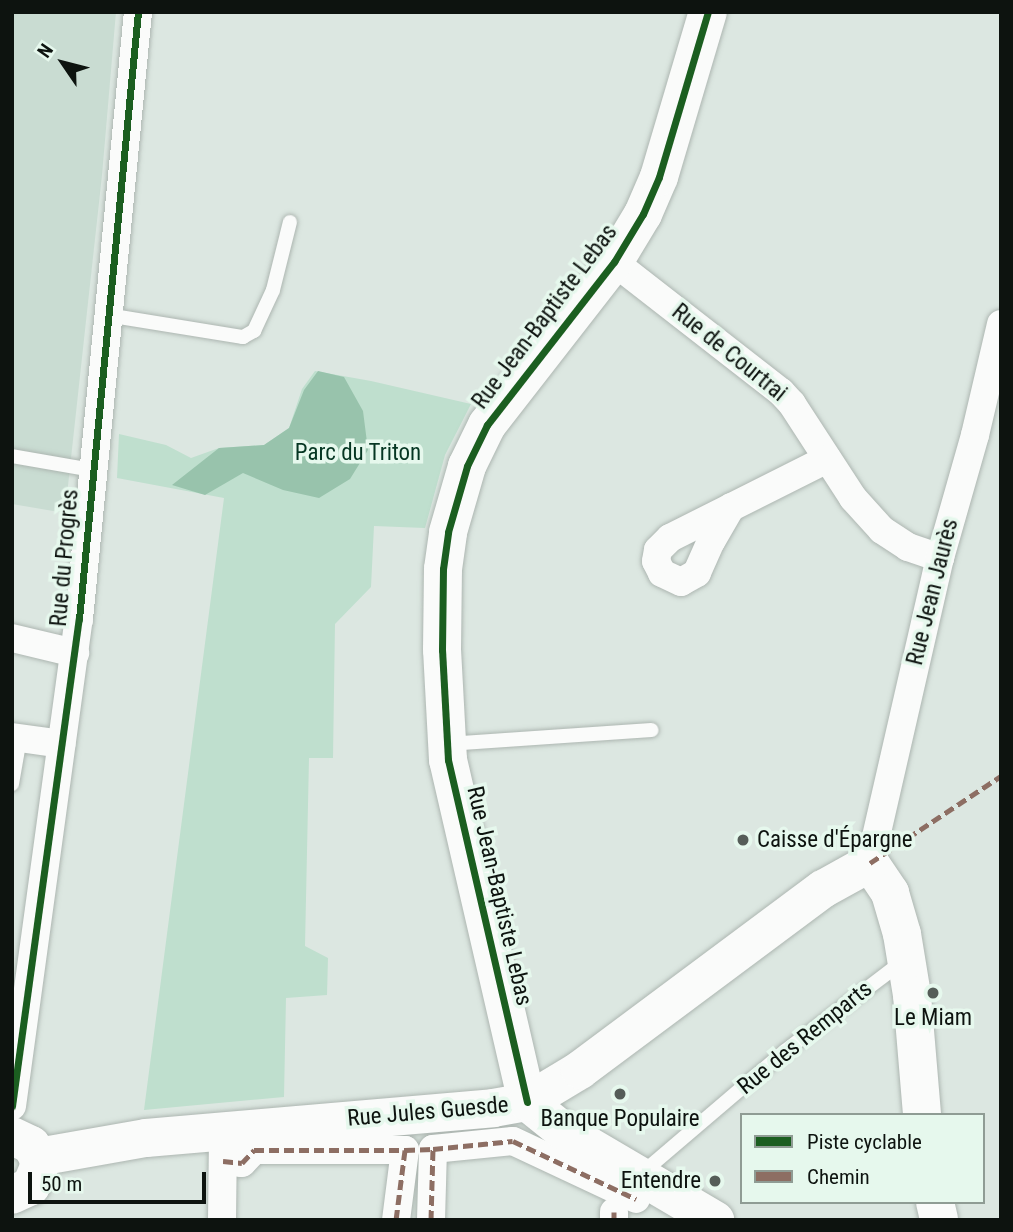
<!DOCTYPE html>
<html>
<head>
<meta charset="utf-8">
<style>
	body { margin:0 }
	#map { position:relative; width:1013px; height:1232px; overflow:hidden; background:#dce7e1; font-family:"Roboto Condensed",sans-serif }
	div>[style] { position:absolute }
	.built>* { inset:0; background:#c9dcd2 }
	.green>* { inset:0; background:#bfdfce }
	.water>* { inset:0; background:#98c3ac }
	.roads { filter:drop-shadow(0 0 2px #adb6b1) drop-shadow(0 0 2px #adb6b1) }
	.lane>* { height:14px; margin:-7px; padding:0 7px; transform-origin:7px; border-radius:7px; background:#fafbfa }
	.street>* { height:28px; margin:-14px; padding:0 14px; transform-origin:14px; border-radius:14px; background:#fafbfa }
	.secondary>* { height:38px; margin:-19px; padding:0 19px; transform-origin:19px; border-radius:19px; background:#fafbfa }
	.quiet>* { height:5px; margin-top:-2.5px; transform-origin:0; background:repeating-linear-gradient(90deg,#8d6e63 0 10px,transparent 0 15px) }
	.cycleway>* { height:7px; margin:-3.5px; padding:0 3.5px; transform-origin:3.5px; border-radius:3.5px; background:#1b5e20 }
	.dots>* { width:19px; height:19px; translate:-50% -50%; box-sizing:border-box; border:4px solid #e6f8ed; border-radius:50% }
	span { translate:-50% -50%; white-space:nowrap; text-align:center; line-height:1.15; -webkit-text-stroke:7px #e6f8ed; paint-order:stroke }
	.street-label { font-size:23px; color:#0d130f }
	.park-label { font-size:23px; color:#053622 }
	.poi-label { font-size:23px; color:#0d130f }
	.left { translate:0 -50%; text-align:left }
	.right { translate:-100% -50%; text-align:right }
	.frame { position:absolute; inset:0; border:14px solid #0d130f; pointer-events:none }
	.legend { position:absolute; left:740px; top:1113px; width:245px; height:91px; box-sizing:border-box; background:#e6f8ed; border:2px solid #8f9c94; margin:0; padding:9px 12px; list-style:none; font-size:21px; color:#0d130f }
	.legend li { display:flex; align-items:center; gap:14px; height:35px }
	.legend b { width:35px; border:2px solid #8f9c94 }
	.north { position:absolute; left:28px; top:28px; width:70px; height:70px; -webkit-text-stroke:5px #e6f8ed; paint-order:stroke; rotate:305deg; font-size:19px; font-weight:700; line-height:28px; text-align:center; color:#0d130f }
	.north::after { content:''; display:block; margin:auto; width:24px; height:32px; background:#0d130f; clip-path:polygon(50% 0,100% 100%,50% 72%,0 100%) }
	.scale { position:absolute; left:28px; top:1172px; width:178px; height:32px; box-sizing:border-box; border:4px solid #0d130f; border-top:0; padding-left:9px; font-size:21px; line-height:24px; white-space:nowrap; color:#0d130f; -webkit-text-stroke:5px #e6f8ed; paint-order:stroke }
</style>
</head>
<body>
<div id="map">
	<div class="built">
		<i style="clip-path:polygon(12px 12px,116px 12px,102px 175px,65px 513px,12px 504px)"></i>
	</div>
	<div class="green">
		<i style="clip-path:polygon(315px 371px,371px 381px,471px 404px,445px 455px,425px 528px,374px 526px,371px 587px,335px 624px,333px 758px,309px 758px,305px 946px,328px 958px,327px 995px,286px 998px,284px 1097px,144px 1110px,224px 498px,117px 478px,119px 434px,166px 445px,191px 458px,219px 448px,264px 445px,289px 428px,302px 389px)"></i>
	</div>
	<div class="water">
		<i style="clip-path:polygon(318px 371px,344px 377px,363px 411px,368px 450px,350px 479px,319px 498px,283px 490px,243px 473px,205px 495px,172px 485px,219px 448px,264px 445px,289px 428px,304px 390px)"></i>
	</div>
	<div class="roads">
		<div class="lane">
			<i style="left:107px;top:315px;width:138px;rotate:9.2deg"></i>
			<i style="left:243px;top:337px;width:13px;rotate:-29deg"></i>
			<i style="left:254px;top:331px;width:45px;rotate:-65.1deg"></i>
			<i style="left:273px;top:290px;width:70px;rotate:-76deg"></i>
			<i style="left:12px;top:456px;width:81px;rotate:9.9deg"></i>
			<i style="left:447px;top:744px;width:205px;rotate:-3.9deg"></i>
			<i style="left:12px;top:784px;width:47px;rotate:-80.1deg"></i>
			<i style="left:641px;top:1174px;width:189px;rotate:-40.5deg"></i>
			<i style="left:785px;top:1051px;width:148px;rotate:-37.3deg"></i>
		</div>
		<div class="street">
			<i style="left:614px;top:262px;width:212px;rotate:37.9deg"></i>
			<i style="left:781px;top:392px;width:16px;rotate:47deg"></i>
			<i style="left:792px;top:404px;width:112px;rotate:57deg"></i>
			<i style="left:853px;top:498px;width:43px;rotate:47.8deg"></i>
			<i style="left:882px;top:530px;width:31px;rotate:33deg"></i>
			<i style="left:908px;top:547px;width:34px;rotate:19deg"></i>
			<i style="left:731px;top:507px;width:39px;rotate:120deg"></i>
			<i style="left:711px;top:541px;width:35px;rotate:114deg"></i>
			<i style="left:697px;top:573px;width:18px;rotate:151deg"></i>
			<i style="left:681px;top:582px;width:21px;rotate:-155deg"></i>
			<i style="left:662px;top:573px;width:13px;rotate:-117deg"></i>
			<i style="left:656px;top:561px;width:11px;rotate:-80deg"></i>
			<i style="left:658px;top:550px;width:17px;rotate:-45deg"></i>
			<i style="left:670px;top:538px;width:176px;rotate:-26.7deg"></i>
			<i style="left:12px;top:638px;width:65px;rotate:13.4deg"></i>
			<i style="left:12px;top:737px;width:50px;rotate:8deg"></i>
			<i style="left:870px;top:863px;width:313px;rotate:-77.1deg"></i>
			<i style="left:940px;top:558px;width:128px;rotate:-74.1deg"></i>
			<i style="left:975px;top:435px;width:114px;rotate:-76.8deg"></i>
			<i style="left:12px;top:1106px;width:492px;rotate:-82.2deg"></i>
			<i style="left:79px;top:619px;width:610px;rotate:-84.45deg"></i>
			<i style="left:223px;top:1161px;width:19px;rotate:6deg"></i>
			<i style="left:242px;top:1163px;width:18px;rotate:-47deg"></i>
			<i style="left:254px;top:1150px;width:151px"></i>
			<i style="left:405px;top:1150px;width:71px;rotate:97.3deg"></i>
			<i style="left:222px;top:1220px;width:77px;rotate:-89.3deg"></i>
			<i style="left:431px;top:1220px;width:71px;rotate:-88.4deg"></i>
			<i style="left:433px;top:1149px;width:80px;rotate:-5.7deg"></i>
			<i style="left:513px;top:1141px;width:136px;rotate:25.2deg"></i>
			<i style="left:614px;top:1220px;width:8px;rotate:-90deg"></i>
		</div>
		<div class="secondary">
			<i style="left:527px;top:1102px;width:351px;rotate:-103deg"></i>
			<i style="left:448px;top:760px;width:110px;rotate:-93.1deg"></i>
			<i style="left:442px;top:650px;width:81px;rotate:-89.3deg"></i>
			<i style="left:443px;top:569px;width:37px;rotate:-82deg"></i>
			<i style="left:448px;top:532px;width:69px;rotate:-73.9deg"></i>
			<i style="left:467px;top:466px;width:46px;rotate:-64deg"></i>
			<i style="left:487px;top:425px;width:207px;rotate:-52.1deg"></i>
			<i style="left:614px;top:262px;width:56px;rotate:-58.9deg"></i>
			<i style="left:643px;top:214px;width:40px;rotate:-66.6deg"></i>
			<i style="left:659px;top:177px;width:172px;rotate:-73.5deg"></i>
			<i style="left:527px;top:1102px;width:45px;rotate:38.7deg"></i>
			<i style="left:562px;top:1130px;width:178px;rotate:30.5deg"></i>
			<i style="left:12px;top:1136px;width:21px;rotate:25deg"></i>
			<i style="left:31px;top:1145px;width:14px;rotate:60deg"></i>
			<i style="left:38px;top:1157px;width:10px;rotate:84deg"></i>
			<i style="left:39px;top:1167px;width:21px;rotate:113deg"></i>
			<i style="left:31px;top:1186px;width:21px;rotate:155deg"></i>
			<i style="left:38px;top:1157px;width:110px;rotate:-10deg"></i>
			<i style="left:146px;top:1138px;width:348px;rotate:-4.9deg"></i>
			<i style="left:493px;top:1108px;width:35px;rotate:-10deg"></i>
			<i style="left:527px;top:1102px;width:62px;rotate:-31.1deg"></i>
			<i style="left:580px;top:1070px;width:303px;rotate:-36.7deg"></i>
			<i style="left:823px;top:889px;width:54px;rotate:-29deg"></i>
			<i style="left:870px;top:863px;width:36px;rotate:56deg"></i>
			<i style="left:890px;top:893px;width:43px;rotate:73.7deg"></i>
			<i style="left:902px;top:934px;width:62px;rotate:80.7deg"></i>
			<i style="left:912px;top:995px;width:120px;rotate:85.2deg"></i>
			<i style="left:935px;top:1202px;width:18px;rotate:77deg"></i>
		</div>
	</div>
	<div class="quiet">
		<i style="left:870px;top:863px;width:157px;rotate:-33.6deg"></i>
		<i style="left:405px;top:1150px;width:28px;rotate:-2deg"></i>
		<i style="left:223px;top:1161px;width:19px;rotate:6deg"></i>
		<i style="left:242px;top:1163px;width:18px;rotate:-47deg"></i>
		<i style="left:254px;top:1150px;width:151px"></i>
		<i style="left:405px;top:1150px;width:71px;rotate:97.3deg"></i>
		<i style="left:431px;top:1220px;width:71px;rotate:-88.4deg"></i>
		<i style="left:433px;top:1149px;width:80px;rotate:-5.7deg"></i>
		<i style="left:513px;top:1141px;width:136px;rotate:25.2deg"></i>
		<i style="left:614px;top:1220px;width:8px;rotate:-90deg"></i>
	</div>
	<div class="cycleway">
		<i style="left:527px;top:1102px;width:351px;rotate:-103deg"></i>
		<i style="left:448px;top:760px;width:110px;rotate:-93.1deg"></i>
		<i style="left:442px;top:650px;width:81px;rotate:-89.3deg"></i>
		<i style="left:443px;top:569px;width:37px;rotate:-82deg"></i>
		<i style="left:448px;top:532px;width:69px;rotate:-73.9deg"></i>
		<i style="left:467px;top:466px;width:46px;rotate:-64deg"></i>
		<i style="left:487px;top:425px;width:207px;rotate:-52.1deg"></i>
		<i style="left:614px;top:262px;width:56px;rotate:-58.9deg"></i>
		<i style="left:643px;top:214px;width:40px;rotate:-66.6deg"></i>
		<i style="left:659px;top:177px;width:172px;rotate:-73.5deg"></i>
		<i style="left:12px;top:1106px;width:492px;rotate:-82.2deg"></i>
		<i style="left:79px;top:619px;width:610px;rotate:-84.45deg"></i>
	</div>
	<div class="dots">
		<i style="left:743px;top:840px;background:#555d58"></i>
		<i style="left:933px;top:993px;background:#555d58"></i>
		<i style="left:620px;top:1094px;background:#555d58"></i>
		<i style="left:715px;top:1181px;background:#555d58"></i>
	</div>
	<div class="street-label">
		<span style="left:545px;top:317px;rotate:-53deg">Rue Jean-Baptiste Lebas</span>
		<span style="left:729px;top:353px;rotate:39deg">Rue de Courtrai</span>
		<span style="left:65px;top:558px;rotate:-85deg">Rue du Progrès</span>
		<span style="left:933px;top:592px;rotate:-76deg">Rue Jean Jaurès</span>
		<span style="left:499px;top:896px;rotate:77deg">Rue Jean-Baptiste Lebas</span>
		<span style="left:805px;top:1038px;rotate:-39deg">Rue des Remparts</span>
		<span style="left:428px;top:1112px;rotate:-5deg">Rue Jules Guesde</span>
	</div>
	<div class="park-label">
		<span style="left:358px;top:453px">Parc du Triton</span>
	</div>
	<div class="poi-label">
		<span class="left" style="left:757px;top:840px">Caisse d'Épargne</span>
		<span style="left:933px;top:1018px">Le Miam</span>
		<span style="left:620px;top:1119px">Banque Populaire</span>
		<span class="right" style="left:701px;top:1181px">Entendre</span>
	</div>
	<div class="frame"></div>
	<ul class="legend">
	<li><b style="height:9px;background:#1b5e20"></b>Piste cyclable</li>
	<li><b style="height:9px;background:#8d6e63"></b>Chemin</li>
	</ul>
	<div class="north">N</div>
	<div class="scale">50 m</div>
</div>
</body>
</html>
